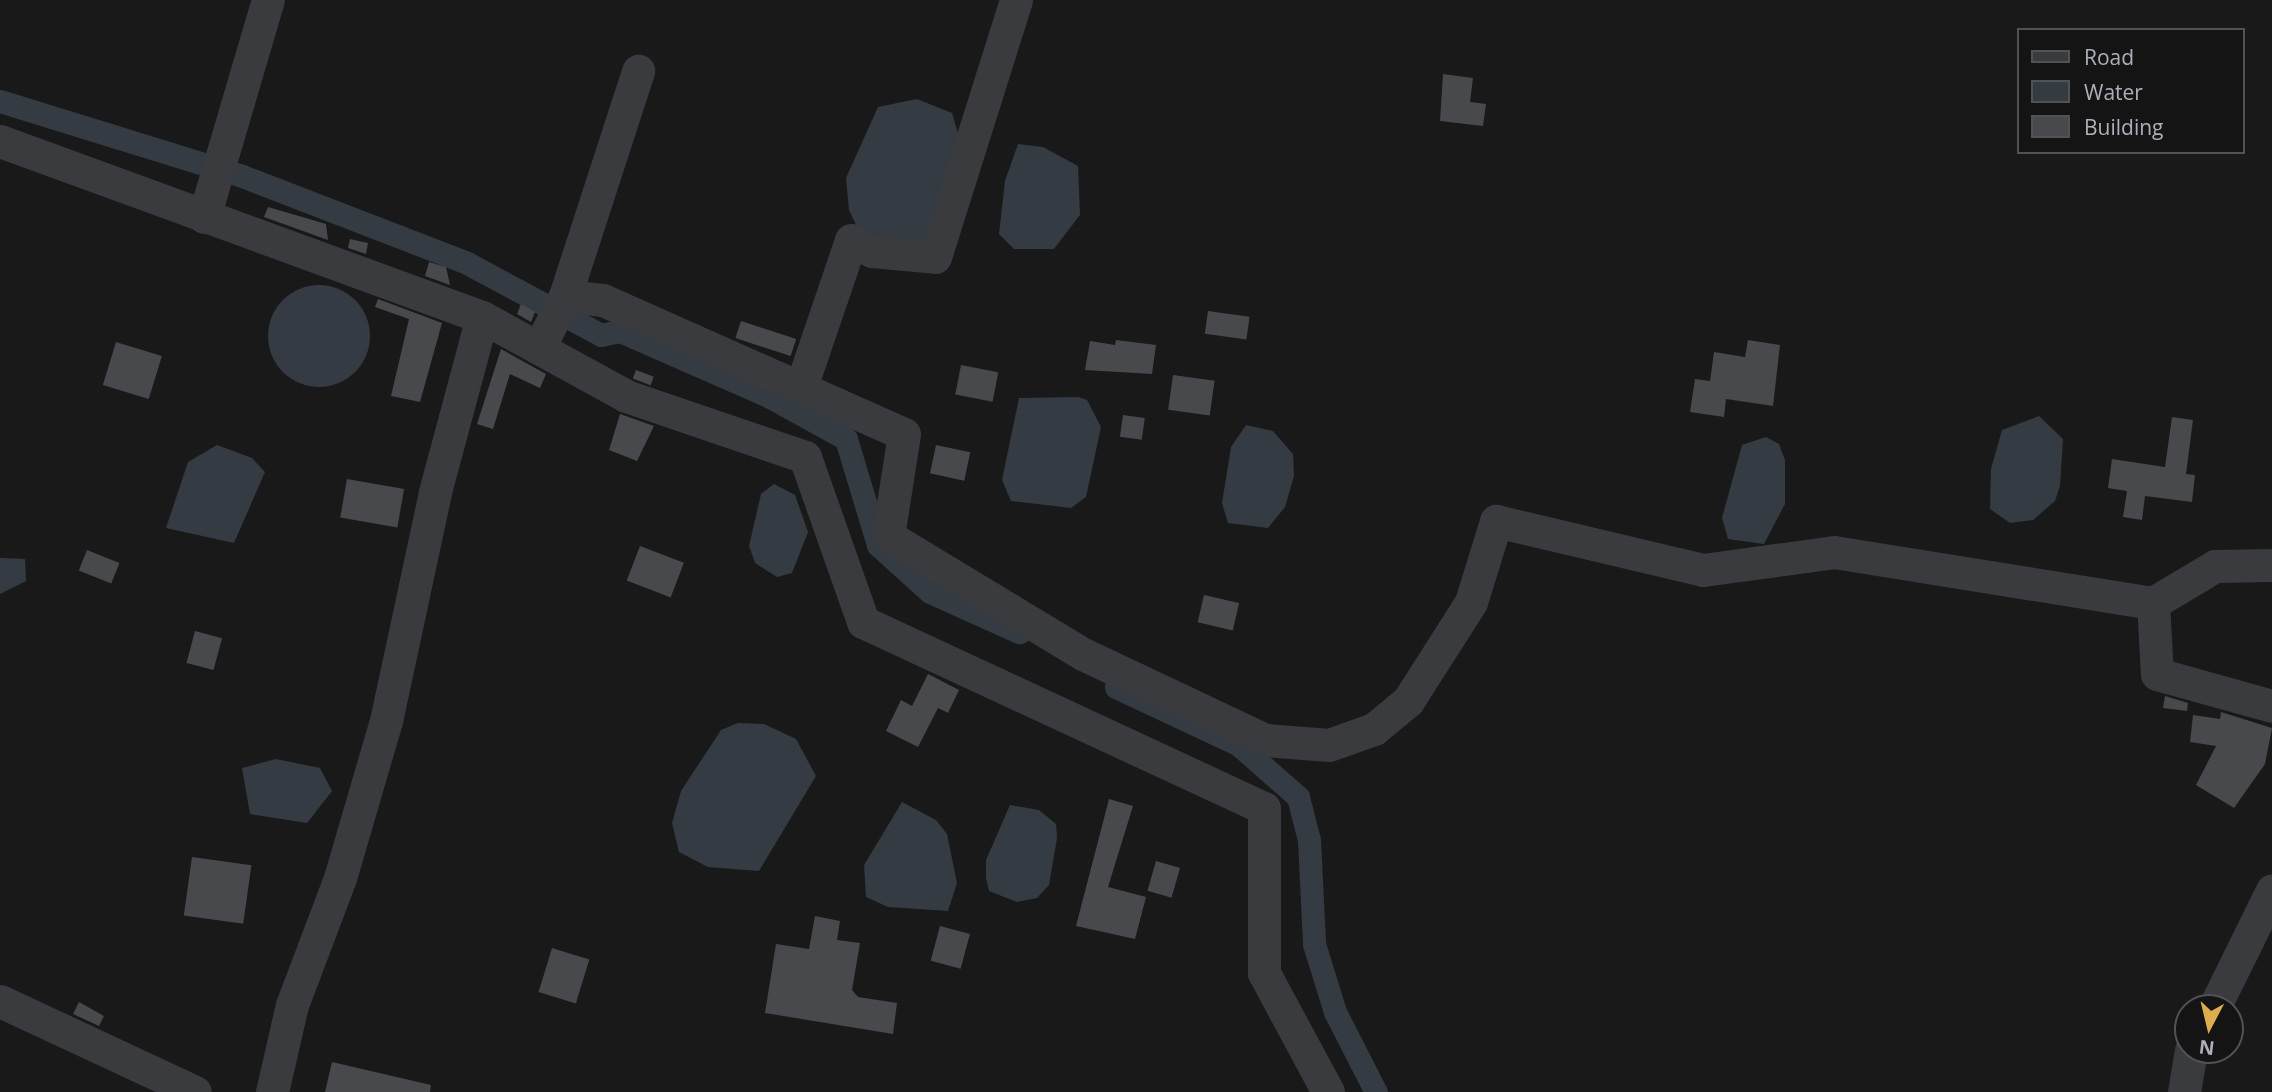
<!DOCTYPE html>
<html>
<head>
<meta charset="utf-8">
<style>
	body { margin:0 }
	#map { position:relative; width:2272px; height:1092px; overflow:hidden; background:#19191a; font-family:"Open Sans",sans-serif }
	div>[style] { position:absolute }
	.water>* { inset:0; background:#343b42 }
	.round { border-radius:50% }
	.canal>* { height:23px; margin:-11.5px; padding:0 11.5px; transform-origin:11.5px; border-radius:11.5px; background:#343b42 }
	.building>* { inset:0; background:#48494c; transform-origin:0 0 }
	.minor>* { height:33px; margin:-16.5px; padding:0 16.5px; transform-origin:16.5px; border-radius:16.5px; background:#3a3b3f }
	span { translate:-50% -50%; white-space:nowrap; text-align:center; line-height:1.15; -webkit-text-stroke:5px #141415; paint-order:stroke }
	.legend { position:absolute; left:2017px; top:28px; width:228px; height:126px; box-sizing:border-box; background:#141415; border:2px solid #515256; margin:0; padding:9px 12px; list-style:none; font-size:21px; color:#adb0b8 }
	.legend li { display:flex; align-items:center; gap:14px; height:35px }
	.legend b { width:35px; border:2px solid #515256 }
	.north { position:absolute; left:2174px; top:994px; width:70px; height:70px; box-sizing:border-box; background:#141415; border:2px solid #515256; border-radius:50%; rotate:187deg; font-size:19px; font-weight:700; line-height:28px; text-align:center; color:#adb0b8 }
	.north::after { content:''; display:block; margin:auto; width:24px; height:32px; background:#ddae4e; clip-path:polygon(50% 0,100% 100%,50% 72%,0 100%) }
</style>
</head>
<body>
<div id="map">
	<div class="water">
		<i style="clip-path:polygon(917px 99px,952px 113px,959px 137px,933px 234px,913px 247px,858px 229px,849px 210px,846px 178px,878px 107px)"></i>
		<i style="clip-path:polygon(1018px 144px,1043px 147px,1078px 166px,1080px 215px,1054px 249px,1014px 249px,999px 234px,1005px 181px)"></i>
		<i class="round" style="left:268px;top:285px;width:102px;height:102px"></i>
		<i style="clip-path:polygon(1078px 397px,1087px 400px,1101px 427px,1086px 497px,1071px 508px,1011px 501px,1002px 480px,1019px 398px)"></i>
		<i style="clip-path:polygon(2039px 416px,2063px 439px,2060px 486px,2055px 501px,2033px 520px,2010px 523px,1990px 509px,1991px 469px,2002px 430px)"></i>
		<i style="clip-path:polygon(1246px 425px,1273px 431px,1293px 454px,1294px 476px,1285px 507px,1268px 528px,1228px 523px,1222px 503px,1231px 447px)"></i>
		<i style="clip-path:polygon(1766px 437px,1779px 444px,1785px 460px,1785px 504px,1764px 544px,1728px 539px,1722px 518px,1742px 445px)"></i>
		<i style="clip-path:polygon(217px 445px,252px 458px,265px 472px,234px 543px,166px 528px,188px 462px)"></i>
		<i style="clip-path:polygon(774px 484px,795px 495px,808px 532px,792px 573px,777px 577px,755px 563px,749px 546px,761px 494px)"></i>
		<i style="clip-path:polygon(0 558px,25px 559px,26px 581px,0 594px)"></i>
		<i style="clip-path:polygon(738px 723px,764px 724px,796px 739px,816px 776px,759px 871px,708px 867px,679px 852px,672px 823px,681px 791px,721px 730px)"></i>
		<i style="clip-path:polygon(276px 759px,320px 768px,332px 791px,307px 823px,250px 814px,242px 768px)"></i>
		<i style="clip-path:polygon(902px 802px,936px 820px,947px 834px,957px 883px,948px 911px,888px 907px,866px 897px,864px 865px)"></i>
		<i style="clip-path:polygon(1010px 805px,1039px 810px,1056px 824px,1057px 838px,1049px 885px,1037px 898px,1017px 902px,989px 891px,986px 878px,986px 860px)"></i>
	</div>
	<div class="canal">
		<i style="left:0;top:101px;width:253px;rotate:17.2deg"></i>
		<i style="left:242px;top:176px;width:241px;rotate:21.1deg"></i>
		<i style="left:467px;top:263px;width:152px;rotate:28.2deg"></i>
		<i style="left:601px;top:335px;width:19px;rotate:-12deg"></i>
		<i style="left:620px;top:331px;width:164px;rotate:23.7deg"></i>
		<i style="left:770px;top:397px;width:87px;rotate:28.9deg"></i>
		<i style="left:846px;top:439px;width:111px;rotate:73.2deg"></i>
		<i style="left:878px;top:545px;width:70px;rotate:42.1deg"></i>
		<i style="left:930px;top:592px;width:98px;rotate:24.2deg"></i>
		<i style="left:1116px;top:687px;width:136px;rotate:25.2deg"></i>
		<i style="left:1239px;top:745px;width:79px;rotate:41.4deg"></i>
		<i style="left:1298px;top:797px;width:44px;rotate:75.7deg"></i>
		<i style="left:1309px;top:840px;width:104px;rotate:87.2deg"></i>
		<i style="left:1314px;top:944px;width:71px;rotate:72.8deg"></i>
		<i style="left:1335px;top:1012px;width:90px;rotate:62.9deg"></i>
	</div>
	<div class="building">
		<i style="clip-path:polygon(1443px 74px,1473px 78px,1470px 102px,1486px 104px,1483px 126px,1440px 121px)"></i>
		<i style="clip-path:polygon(268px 207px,326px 224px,328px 240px,264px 217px)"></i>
		<i style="clip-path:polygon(350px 239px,368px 243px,366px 254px,348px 248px)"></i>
		<i style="clip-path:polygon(429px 262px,446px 267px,450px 285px,425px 276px)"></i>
		<i style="clip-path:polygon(378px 299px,442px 323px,420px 402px,391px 396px,409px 319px,375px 307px)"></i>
		<i style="clip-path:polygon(521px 304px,535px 312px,531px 322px,517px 314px)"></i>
		<i style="left:1208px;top:311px;width:42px;height:23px;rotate:8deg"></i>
		<i style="left:741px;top:321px;width:58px;height:18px;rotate:18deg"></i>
		<i style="clip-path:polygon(1116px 340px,1156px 345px,1152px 374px,1085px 370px,1090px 341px,1115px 345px)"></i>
		<i style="clip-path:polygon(1748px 340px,1780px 345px,1773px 406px,1726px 399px,1724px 417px,1690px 412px,1695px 379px,1710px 381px,1714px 352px,1745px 357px)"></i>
		<i style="left:116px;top:342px;width:48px;height:45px;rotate:17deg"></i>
		<i style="clip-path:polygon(501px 349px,546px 374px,540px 388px,510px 374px,493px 429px,477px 424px)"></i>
		<i style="left:961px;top:365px;width:38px;height:30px;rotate:11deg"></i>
		<i style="left:636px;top:370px;width:19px;height:9px;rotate:21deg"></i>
		<i style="left:1173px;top:375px;width:42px;height:35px;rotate:8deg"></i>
		<i style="clip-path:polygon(620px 414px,654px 426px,637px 461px,609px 450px)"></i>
		<i style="left:1123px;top:415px;width:22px;height:22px;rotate:8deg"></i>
		<i style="clip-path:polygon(2172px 417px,2193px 420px,2186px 474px,2195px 475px,2192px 502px,2145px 496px,2142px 520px,2123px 517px,2127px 491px,2108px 488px,2112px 459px,2165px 467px)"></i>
		<i style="left:936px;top:445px;width:35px;height:29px;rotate:12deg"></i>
		<i style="left:347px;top:479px;width:58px;height:39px;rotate:10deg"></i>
		<i style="left:640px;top:546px;width:47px;height:37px;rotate:21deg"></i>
		<i style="left:87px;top:550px;width:35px;height:22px;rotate:22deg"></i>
		<i style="left:1204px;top:595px;width:36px;height:28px;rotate:13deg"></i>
		<i style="left:195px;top:631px;width:28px;height:33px;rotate:15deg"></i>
		<i style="clip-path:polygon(928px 674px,959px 690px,948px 713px,938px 708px,918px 747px,886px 731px,901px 700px,912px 706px)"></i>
		<i style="clip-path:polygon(2165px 696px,2188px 703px,2187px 711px,2163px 708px)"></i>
		<i style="clip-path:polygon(2221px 712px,2272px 728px,2265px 764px,2234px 808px,2196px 785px,2216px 746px,2190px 742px,2193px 715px,2220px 719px)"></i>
		<i style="clip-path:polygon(1109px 799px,1133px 806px,1108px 887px,1146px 897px,1135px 939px,1076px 926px)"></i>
		<i style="left:192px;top:857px;width:60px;height:59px;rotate:8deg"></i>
		<i style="left:1156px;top:861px;width:25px;height:31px;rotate:16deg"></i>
		<i style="clip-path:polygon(815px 916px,840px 921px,837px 940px,860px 943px,852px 990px,858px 997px,897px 1003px,893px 1034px,765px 1013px,776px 944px,809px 949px)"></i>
		<i style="left:940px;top:926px;width:31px;height:36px;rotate:15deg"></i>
		<i style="left:552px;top:948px;width:39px;height:46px;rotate:17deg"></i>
		<i style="clip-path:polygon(79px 1002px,104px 1016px,99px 1026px,73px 1014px)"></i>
		<i style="clip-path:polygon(332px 1062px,431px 1085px,430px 1092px,325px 1092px)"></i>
	</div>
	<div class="minor">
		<i style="left:0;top:141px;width:513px;rotate:20.06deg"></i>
		<i style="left:482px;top:317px;width:164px;rotate:28.7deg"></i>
		<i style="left:626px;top:396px;width:189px;rotate:18.8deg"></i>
		<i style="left:805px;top:457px;width:175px;rotate:70.6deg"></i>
		<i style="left:863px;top:622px;width:442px;rotate:24.9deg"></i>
		<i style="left:1264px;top:808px;width:165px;rotate:90deg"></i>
		<i style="left:1264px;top:973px;width:135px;rotate:61.7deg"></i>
		<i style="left:204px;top:217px;width:226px;rotate:-73.6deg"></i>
		<i style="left:565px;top:296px;width:38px;rotate:6deg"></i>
		<i style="left:603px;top:300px;width:329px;rotate:24deg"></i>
		<i style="left:904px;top:434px;width:103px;rotate:98.9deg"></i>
		<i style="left:888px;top:536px;width:228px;rotate:31.2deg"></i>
		<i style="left:1083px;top:654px;width:201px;rotate:25.3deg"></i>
		<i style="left:1265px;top:740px;width:64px;rotate:4.5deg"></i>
		<i style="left:1329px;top:745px;width:48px;rotate:-19.6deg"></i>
		<i style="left:1374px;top:729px;width:44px;rotate:-39.5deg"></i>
		<i style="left:1408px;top:701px;width:117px;rotate:-57.5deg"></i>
		<i style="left:1471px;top:602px;width:85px;rotate:-72.8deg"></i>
		<i style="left:1496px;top:521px;width:213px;rotate:13.3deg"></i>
		<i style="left:1703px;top:570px;width:132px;rotate:-7.8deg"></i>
		<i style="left:1834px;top:552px;width:323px;rotate:9.1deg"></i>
		<i style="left:2153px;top:603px;width:72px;rotate:-30.8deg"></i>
		<i style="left:2215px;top:566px;width:57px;rotate:-1deg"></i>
		<i style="left:540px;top:346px;width:56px;rotate:-63.4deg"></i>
		<i style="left:565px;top:296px;width:237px;rotate:-72deg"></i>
		<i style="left:801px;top:387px;width:155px;rotate:-71.2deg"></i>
		<i style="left:851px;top:240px;width:24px;rotate:28deg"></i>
		<i style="left:872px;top:251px;width:63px;rotate:5.4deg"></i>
		<i style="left:935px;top:257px;width:269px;rotate:-72.5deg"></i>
		<i style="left:2153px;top:603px;width:71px;rotate:86.8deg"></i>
		<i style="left:2157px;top:674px;width:119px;rotate:15.5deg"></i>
		<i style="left:0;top:1001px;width:215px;rotate:25deg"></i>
		<i style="left:2214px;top:1008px;width:131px;rotate:-63.8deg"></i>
		<i style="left:272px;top:1092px;width:89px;rotate:-77.1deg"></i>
		<i style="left:292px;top:1005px;width:136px;rotate:-69.3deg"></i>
		<i style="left:340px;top:878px;width:164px;rotate:-73.7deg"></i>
		<i style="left:386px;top:721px;width:234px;rotate:-77.9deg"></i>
		<i style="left:435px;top:492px;width:181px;rotate:-75deg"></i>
		<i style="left:2184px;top:1092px;width:43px;rotate:-80.5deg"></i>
	</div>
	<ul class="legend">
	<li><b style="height:9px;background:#3a3b3f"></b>Road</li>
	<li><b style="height:19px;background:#343b42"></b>Water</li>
	<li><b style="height:19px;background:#48494c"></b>Building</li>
	</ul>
	<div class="north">N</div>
</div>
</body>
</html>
